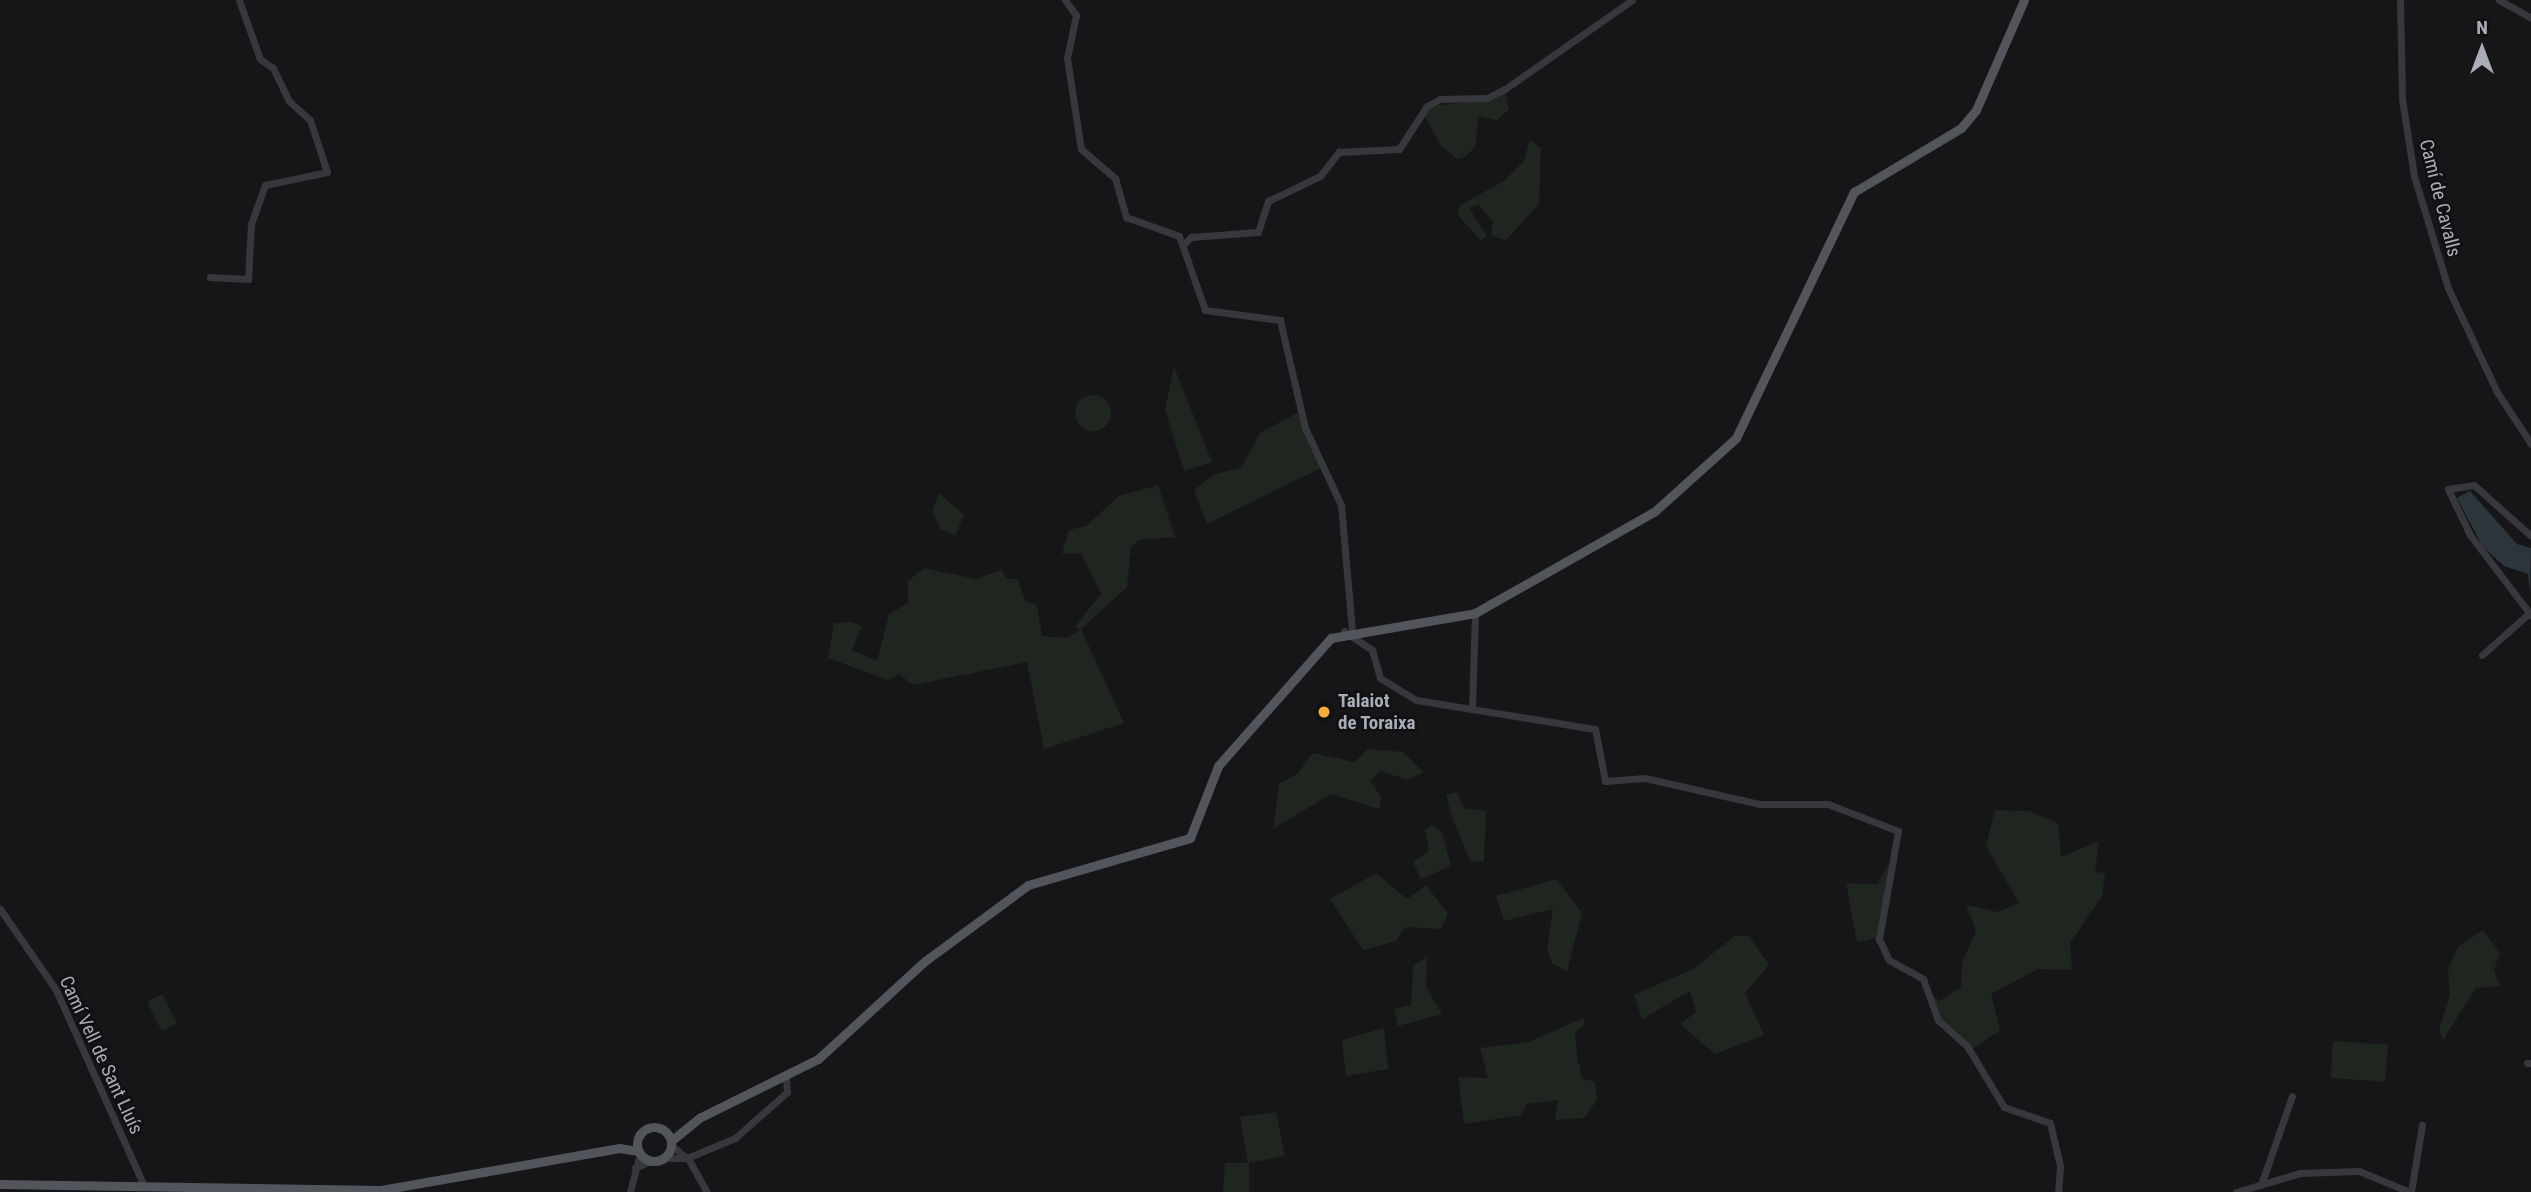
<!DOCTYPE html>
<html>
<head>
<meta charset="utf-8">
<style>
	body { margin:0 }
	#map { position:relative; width:2531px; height:1192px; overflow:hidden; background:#161618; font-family:"Roboto Condensed",sans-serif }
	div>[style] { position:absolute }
	.green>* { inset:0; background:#1e261f; transform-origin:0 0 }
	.round { border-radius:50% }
	.water>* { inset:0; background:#2c353c }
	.minor>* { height:7px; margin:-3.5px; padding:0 3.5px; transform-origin:3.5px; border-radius:3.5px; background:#37383d }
	.major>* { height:9px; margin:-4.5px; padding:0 4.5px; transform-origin:4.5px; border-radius:4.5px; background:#53555c }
	.major>.ring { margin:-4.5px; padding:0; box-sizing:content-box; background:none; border:9px solid #53555c; border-radius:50% }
	.dots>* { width:19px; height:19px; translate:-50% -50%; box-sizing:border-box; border:4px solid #111113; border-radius:50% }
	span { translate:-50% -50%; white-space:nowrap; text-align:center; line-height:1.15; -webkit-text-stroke:5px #111113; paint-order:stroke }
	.street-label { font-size:19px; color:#a8adb8 }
	.poi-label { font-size:19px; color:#a8adb8; font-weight:700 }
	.left { translate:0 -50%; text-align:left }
	.north { position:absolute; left:2447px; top:14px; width:70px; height:70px; -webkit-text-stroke:5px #111113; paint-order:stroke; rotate:0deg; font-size:19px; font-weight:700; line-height:28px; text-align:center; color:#a8adb8 }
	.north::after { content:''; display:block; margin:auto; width:24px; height:32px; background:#a8adb8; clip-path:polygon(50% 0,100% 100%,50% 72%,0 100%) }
</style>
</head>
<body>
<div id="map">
	<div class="green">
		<i style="clip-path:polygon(1505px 91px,1509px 109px,1497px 120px,1479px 116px,1475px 147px,1465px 157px,1457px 159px,1441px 146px,1424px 115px,1432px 106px,1487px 100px)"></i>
		<i style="clip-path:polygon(1530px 139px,1541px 148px,1539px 204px,1506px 240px,1491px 236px,1493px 222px,1479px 205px,1469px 208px,1487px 236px,1481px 241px,1458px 215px,1459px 206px,1504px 181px,1524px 161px)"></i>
		<i style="clip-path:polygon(1174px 367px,1212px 462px,1184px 471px,1165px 409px)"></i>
		<i class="round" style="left:1075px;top:395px;width:36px;height:36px"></i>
		<i style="clip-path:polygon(1297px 413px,1321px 468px,1207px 524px,1194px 490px,1215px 474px,1241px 468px,1260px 433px)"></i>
		<i style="clip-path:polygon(1158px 485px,1175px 537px,1139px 540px,1131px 547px,1127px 587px,1081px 629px,1124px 723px,1044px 749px,1027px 662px,913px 685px,899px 674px,888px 680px,828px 658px,834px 623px,851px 622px,862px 626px,852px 650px,877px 661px,889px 614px,908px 603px,908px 581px,924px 568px,976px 579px,1002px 570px,1006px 579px,1018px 579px,1025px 601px,1037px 605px,1042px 636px,1067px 638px,1080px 630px,1075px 626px,1101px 594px,1081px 553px,1062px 554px,1069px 530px,1086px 526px,1119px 496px)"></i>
		<i style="clip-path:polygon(939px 493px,964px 515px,955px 536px,940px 529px,932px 510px)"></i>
		<i style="clip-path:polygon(1368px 749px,1403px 752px,1424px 772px,1408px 780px,1380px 771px,1371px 781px,1381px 797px,1379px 809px,1331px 794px,1273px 829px,1279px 784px,1297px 774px,1313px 753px,1354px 762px)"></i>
		<i style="clip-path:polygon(1457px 792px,1464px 808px,1486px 811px,1484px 861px,1471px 862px,1454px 823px,1446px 795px)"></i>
		<i style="clip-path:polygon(1995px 810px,2029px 811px,2058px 823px,2061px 857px,2099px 841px,2095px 872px,2105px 873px,2102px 896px,2070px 943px,2072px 970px,2038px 969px,1991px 994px,2000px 1030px,1973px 1049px,1937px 1014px,1930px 994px,1939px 1001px,1961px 987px,1962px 963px,1976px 931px,1966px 905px,1998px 912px,2019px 903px,1986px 846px)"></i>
		<i style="clip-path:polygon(1432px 825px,1442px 832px,1451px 866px,1421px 879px,1413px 862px,1429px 851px,1425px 830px)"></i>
		<i style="clip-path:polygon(1896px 852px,1877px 938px,1857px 942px,1846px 883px,1877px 884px)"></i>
		<i style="clip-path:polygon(1376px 873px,1407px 899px,1426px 885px,1448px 914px,1441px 929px,1405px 927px,1396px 941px,1363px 950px,1330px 899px)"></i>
		<i style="clip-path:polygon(1557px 879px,1582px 913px,1567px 971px,1552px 963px,1547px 950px,1553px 909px,1504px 921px,1496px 896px)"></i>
		<i style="clip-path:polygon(2483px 930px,2500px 953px,2494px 970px,2500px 986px,2476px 988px,2443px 1040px,2439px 1029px,2450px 995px,2448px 969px,2458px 947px)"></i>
		<i style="clip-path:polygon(1735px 936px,1749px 936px,1769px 965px,1745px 993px,1764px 1035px,1715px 1054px,1680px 1024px,1696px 1012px,1690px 991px,1642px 1019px,1634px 995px,1693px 969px)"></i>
		<i style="clip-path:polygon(1427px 956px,1426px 987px,1442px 1014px,1398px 1026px,1394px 1009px,1411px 1005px,1413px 966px)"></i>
		<i style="left:162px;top:994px;width:33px;height:17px;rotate:63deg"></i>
		<i style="clip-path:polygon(1583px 1018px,1585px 1024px,1575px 1032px,1577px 1056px,1582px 1078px,1595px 1082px,1597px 1100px,1584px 1118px,1555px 1120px,1558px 1100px,1527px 1104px,1521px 1115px,1464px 1124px,1458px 1077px,1488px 1078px,1480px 1048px,1528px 1042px)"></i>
		<i style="clip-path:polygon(1384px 1028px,1388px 1069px,1346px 1076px,1342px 1040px)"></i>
		<i style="left:2333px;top:1041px;width:55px;height:37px;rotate:4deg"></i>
		<i style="clip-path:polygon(1276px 1112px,1285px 1156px,1249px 1163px,1249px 1192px,1223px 1192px,1225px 1163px,1248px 1163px,1240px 1117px)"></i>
	</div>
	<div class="water">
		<i style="clip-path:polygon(2470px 491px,2517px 544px,2531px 548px,2530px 594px,2528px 574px,2504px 566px,2483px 547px,2457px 498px)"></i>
	</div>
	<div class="minor">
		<i style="left:1065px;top:0;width:19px;rotate:54deg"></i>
		<i style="left:1076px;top:15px;width:44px;rotate:101.8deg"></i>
		<i style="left:1067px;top:58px;width:92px;rotate:81.3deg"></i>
		<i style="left:1081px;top:149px;width:45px;rotate:40.5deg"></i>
		<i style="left:1115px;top:178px;width:41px;rotate:74.2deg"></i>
		<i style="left:1126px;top:217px;width:56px;rotate:19.7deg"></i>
		<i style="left:1179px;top:236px;width:78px;rotate:70.6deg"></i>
		<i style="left:1205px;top:310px;width:76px;rotate:7.6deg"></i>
		<i style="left:1280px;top:320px;width:111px;rotate:77deg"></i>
		<i style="left:1305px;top:428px;width:85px;rotate:64.9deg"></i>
		<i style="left:1341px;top:505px;width:125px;rotate:85deg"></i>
		<i style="left:2400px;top:0;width:99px;rotate:88.8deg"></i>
		<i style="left:2402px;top:99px;width:78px;rotate:81.1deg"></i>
		<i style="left:2414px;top:176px;width:117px;rotate:73.1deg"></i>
		<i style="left:2448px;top:288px;width:115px;rotate:64.8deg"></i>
		<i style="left:2497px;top:392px;width:62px;rotate:56.8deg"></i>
		<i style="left:2499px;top:0;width:37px;rotate:29deg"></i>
		<i style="left:1184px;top:244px;width:10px;rotate:-45deg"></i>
		<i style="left:1191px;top:237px;width:67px;rotate:-4.3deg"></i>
		<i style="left:1258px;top:232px;width:33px;rotate:-72deg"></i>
		<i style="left:1268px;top:201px;width:58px;rotate:-25.7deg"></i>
		<i style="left:1320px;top:176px;width:31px;rotate:-52deg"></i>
		<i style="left:1339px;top:152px;width:60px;rotate:-2.9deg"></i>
		<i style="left:1399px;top:149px;width:51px;rotate:-56.9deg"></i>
		<i style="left:1427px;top:106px;width:15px;rotate:-28deg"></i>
		<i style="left:1440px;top:99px;width:47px;rotate:-1.2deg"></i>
		<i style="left:1487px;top:98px;width:20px;rotate:-27deg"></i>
		<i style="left:1505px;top:89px;width:155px;rotate:-35deg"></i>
		<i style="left:210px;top:277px;width:38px;rotate:3deg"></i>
		<i style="left:248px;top:279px;width:55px;rotate:-86.9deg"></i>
		<i style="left:251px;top:224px;width:41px;rotate:-70.3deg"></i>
		<i style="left:265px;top:185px;width:63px;rotate:-11.8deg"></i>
		<i style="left:327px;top:172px;width:55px;rotate:-108.1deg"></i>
		<i style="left:310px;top:120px;width:28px;rotate:-138deg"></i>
		<i style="left:289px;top:101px;width:37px;rotate:-116deg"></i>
		<i style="left:273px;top:68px;width:16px;rotate:-145deg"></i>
		<i style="left:260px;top:59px;width:63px;rotate:-109.6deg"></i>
		<i style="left:2531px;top:536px;width:76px;rotate:-138.2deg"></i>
		<i style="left:2474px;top:485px;width:26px;rotate:171deg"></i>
		<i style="left:2448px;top:489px;width:51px;rotate:64.4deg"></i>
		<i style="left:2470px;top:535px;width:101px;rotate:52.7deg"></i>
		<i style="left:1344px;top:631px;width:34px;rotate:34deg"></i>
		<i style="left:1372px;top:650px;width:29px;rotate:74deg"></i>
		<i style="left:1380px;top:678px;width:42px;rotate:31.4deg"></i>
		<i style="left:1416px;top:700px;width:181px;rotate:9.2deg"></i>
		<i style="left:1595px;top:729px;width:53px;rotate:79.1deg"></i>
		<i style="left:1605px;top:781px;width:40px;rotate:-4.3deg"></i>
		<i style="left:1645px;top:778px;width:117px;rotate:12.8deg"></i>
		<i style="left:1759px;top:804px;width:69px"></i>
		<i style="left:1828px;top:804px;width:75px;rotate:21.1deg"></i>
		<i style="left:1898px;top:831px;width:110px;rotate:100deg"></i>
		<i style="left:1879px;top:939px;width:23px;rotate:65deg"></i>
		<i style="left:1889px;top:960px;width:39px;rotate:29deg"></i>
		<i style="left:1923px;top:979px;width:44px;rotate:69.9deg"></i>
		<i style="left:1938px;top:1020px;width:39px;rotate:42deg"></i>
		<i style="left:1967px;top:1046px;width:71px;rotate:58.8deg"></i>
		<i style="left:2004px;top:1107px;width:49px;rotate:19.2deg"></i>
		<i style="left:2050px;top:1123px;width:44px;rotate:76.9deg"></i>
		<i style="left:2060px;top:1166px;width:26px;rotate:94deg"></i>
		<i style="left:2482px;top:655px;width:60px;rotate:-41.6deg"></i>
		<i style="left:1472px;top:709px;width:96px;rotate:-88.2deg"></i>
		<i style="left:0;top:909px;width:98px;rotate:55.3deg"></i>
		<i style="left:56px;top:990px;width:213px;rotate:65.8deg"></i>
		<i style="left:2527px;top:1063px;width:4px"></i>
		<i style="left:671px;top:1145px;width:23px;rotate:40deg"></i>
		<i style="left:689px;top:1160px;width:37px;rotate:61deg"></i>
		<i style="left:664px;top:1158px;width:23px"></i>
		<i style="left:687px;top:1158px;width:52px;rotate:-22.6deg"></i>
		<i style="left:735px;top:1138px;width:69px;rotate:-41.5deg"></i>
		<i style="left:787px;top:1092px;width:13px;rotate:-94deg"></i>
		<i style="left:635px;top:1168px;width:19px;rotate:-25deg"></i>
		<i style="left:2262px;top:1182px;width:91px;rotate:-70.8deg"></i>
		<i style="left:630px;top:1192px;width:40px;rotate:-75.6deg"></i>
		<i style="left:2236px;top:1192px;width:67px;rotate:-16.5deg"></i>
		<i style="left:2300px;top:1173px;width:59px;rotate:-1.9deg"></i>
		<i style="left:2359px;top:1171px;width:55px;rotate:22.4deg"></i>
		<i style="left:2411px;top:1192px;width:68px;rotate:-80.7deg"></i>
	</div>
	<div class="major">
		<i class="ring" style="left:637px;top:1127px;width:25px;height:25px"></i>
		<i style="left:671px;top:1141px;width:38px;rotate:-39deg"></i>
		<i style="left:701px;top:1117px;width:131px;rotate:-26.4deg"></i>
		<i style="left:818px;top:1059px;width:145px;rotate:-42.5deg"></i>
		<i style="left:925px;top:961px;width:128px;rotate:-36.4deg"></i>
		<i style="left:1028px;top:885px;width:169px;rotate:-16.2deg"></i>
		<i style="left:1190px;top:838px;width:77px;rotate:-68.7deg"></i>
		<i style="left:1218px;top:766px;width:171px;rotate:-48.6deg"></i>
		<i style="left:1331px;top:638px;width:146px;rotate:-9.8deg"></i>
		<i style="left:1475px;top:613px;width:207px;rotate:-29.5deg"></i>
		<i style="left:1655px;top:511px;width:109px;rotate:-42deg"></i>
		<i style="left:1736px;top:438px;width:273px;rotate:-64.4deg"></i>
		<i style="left:1854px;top:192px;width:125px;rotate:-30.9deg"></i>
		<i style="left:1961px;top:128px;width:23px;rotate:-50deg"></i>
		<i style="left:1976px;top:110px;width:120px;rotate:-66.4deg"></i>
		<i style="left:0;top:1184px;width:381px;rotate:0.9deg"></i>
		<i style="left:381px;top:1190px;width:242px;rotate:-10deg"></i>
		<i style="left:619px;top:1148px;width:20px;rotate:9deg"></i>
	</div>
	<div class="dots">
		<i style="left:1324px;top:712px;background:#f2b134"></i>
	</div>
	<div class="street-label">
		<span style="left:2440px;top:198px;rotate:76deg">Camí de Cavalls</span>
		<span style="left:101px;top:1055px;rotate:65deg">Camí Vell de Sant Lluís</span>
	</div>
	<div class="poi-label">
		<span class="left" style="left:1338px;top:712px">Talaiot<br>de Toraixa</span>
	</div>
	<div class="north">N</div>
</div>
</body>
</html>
